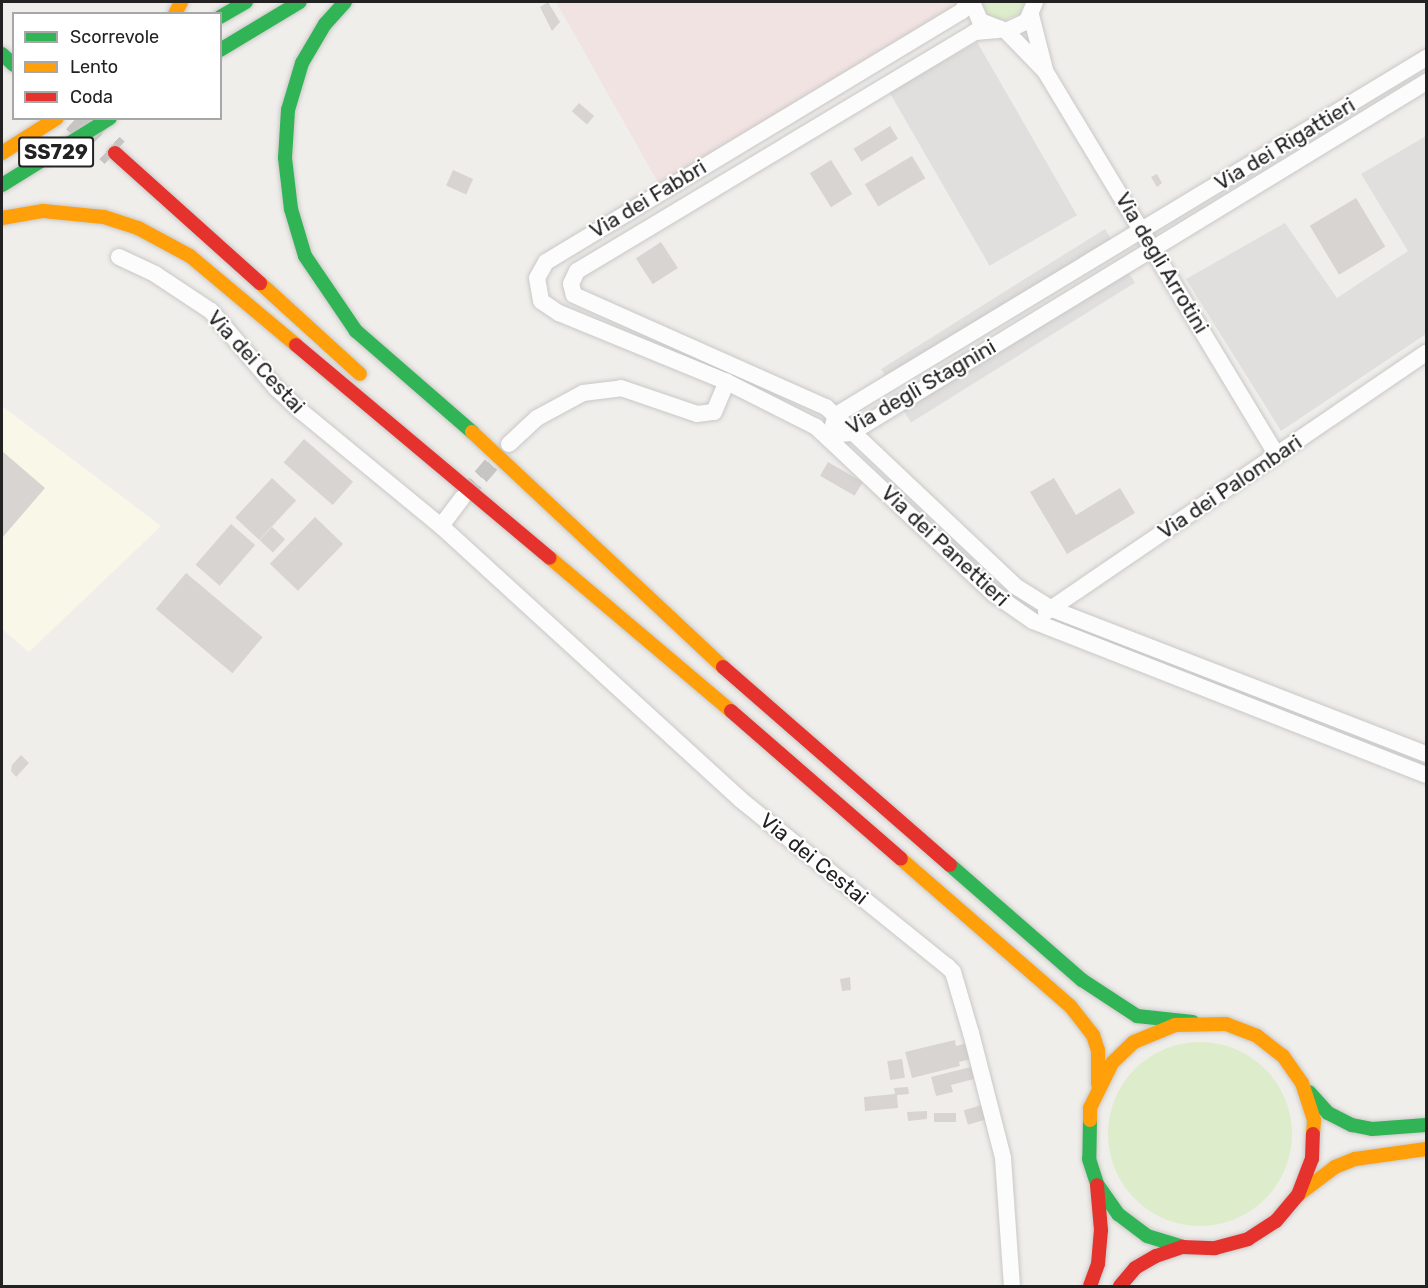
<!DOCTYPE html>
<html>
<head>
<meta charset="utf-8">
<style>
	body { margin:0 }
	#map { position:relative; width:1428px; height:1288px; overflow:hidden; background:#f0eeeb; font-family:Rubik,sans-serif }
	div>[style] { position:absolute }
	.commercial>* { inset:0; background:#f1e3e1 }
	.education>* { inset:0; background:#f8f7e8 }
	.grass>* { inset:0; background:#ddeccb }
	.round { border-radius:50% }
	.parking>* { inset:0; background:#e0dfde; transform-origin:0 0 }
	.building>* { inset:0; background:#d7d4d2; transform-origin:0 0 }
	.street-tunnel>* { height:16px; margin-top:-8px; transform-origin:0; background:repeating-linear-gradient(90deg,#c7c5c3 0 16px,transparent 0 24px) }
	.highway-tunnel>* { height:30px; margin-top:-15px; transform-origin:0; background:repeating-linear-gradient(90deg,#c7c5c3 0 30px,transparent 0 45px) }
	.roads { filter:drop-shadow(0 0 2px #c9c8c7) drop-shadow(0 0 2px #c9c8c7) }
	.street>* { height:16px; margin:-8px; padding:0 8px; transform-origin:8px; border-radius:8px; background:#fdfcfc }
	.fast>* { height:14px; margin:-7px; padding:0 7px; transform-origin:7px; border-radius:7px; background:#30b455 }
	.slow>* { height:14px; margin:-7px; padding:0 7px; transform-origin:7px; border-radius:7px; background:#ff9f0a }
	.jam>* { height:14px; margin:-7px; padding:0 7px; transform-origin:7px; border-radius:7px; background:#e5322d }
	span { translate:-50% -50%; white-space:nowrap; text-align:center; line-height:1.15; -webkit-text-stroke:4.5px #fff; paint-order:stroke }
	.shield-label span { padding:2px 4px; background:#fff; border:2px solid; border-radius:4px; -webkit-text-stroke-width:0 }
	.shield-label { font-size:20px; color:#222; font-weight:700 }
	.street-label { font-size:21px; color:#222 }
	.frame { position:absolute; inset:0; border:3px solid #222; pointer-events:none }
	.legend { position:absolute; left:12px; top:12px; width:210px; height:108px; box-sizing:border-box; background:#fff; border:2px solid #a7a7a7; margin:0; padding:8px 10px; list-style:none; font-size:18px; color:#222 }
	.legend li { display:flex; align-items:center; gap:12px; height:30px }
	.legend b { width:30px; border:2px solid #a7a7a7 }
</style>
</head>
<body>
<div id="map">
	<div class="commercial">
		<i style="clip-path:polygon(556px 2px,962px 2px,660px 186px)"></i>
	</div>
	<div class="education">
		<i style="clip-path:polygon(2px 406px,161px 526px,29px 652px,2px 629px)"></i>
	</div>
	<div class="grass">
		<i style="clip-path:polygon(1025px 2px,1020px 14px,1000px 22px,987px 15px,981px 3px)"></i>
		<i class="round" style="left:1108px;top:1042px;width:184px;height:184px"></i>
	</div>
	<div class="parking">
		<i style="left:977px;top:42px;width:200px;height:101px;rotate:60deg"></i>
		<i style="clip-path:polygon(1426px 136px,1426px 334px,1281px 431px,1186px 279px,1285px 223px,1337px 298px,1408px 251px,1361px 174px)"></i>
		<i style="left:1105px;top:229px;width:15px;height:264px;rotate:58deg"></i>
		<i style="left:1127px;top:270px;width:15px;height:264px;rotate:58deg"></i>
	</div>
	<div class="building">
		<i style="clip-path:polygon(548px 2px,560px 22px,552px 31px,540px 7px)"></i>
		<i style="left:579px;top:103px;width:20px;height:11px;rotate:41deg"></i>
		<i style="left:890px;top:126px;width:15px;height:43px;rotate:58deg"></i>
		<i style="left:912px;top:156px;width:26px;height:55px;rotate:59deg"></i>
		<i style="left:831px;top:160px;width:40px;height:25px;rotate:58deg"></i>
		<i style="left:453px;top:170px;width:22px;height:17px;rotate:24deg"></i>
		<i style="clip-path:polygon(1157px 174px,1162px 183px,1157px 187px,1151px 177px)"></i>
		<i style="left:1356px;top:198px;width:57px;height:54px;rotate:59deg"></i>
		<i style="left:661px;top:242px;width:31px;height:30px;rotate:57deg"></i>
		<i style="left:304px;top:439px;width:65px;height:31px;rotate:41deg"></i>
		<i style="clip-path:polygon(2px 451px,45px 488px,2px 538px)"></i>
		<i style="left:828px;top:462px;width:40px;height:16px;rotate:30deg"></i>
		<i style="left:272px;top:478px;width:33px;height:54px;rotate:43deg"></i>
		<i style="clip-path:polygon(1054px 478px,1076px 515px,1120px 488px,1135px 513px,1067px 554px,1030px 492px)"></i>
		<i style="left:315px;top:517px;width:39px;height:65px;rotate:44deg"></i>
		<i style="left:231px;top:524px;width:32px;height:54px;rotate:41deg"></i>
		<i style="left:272px;top:527px;width:18px;height:18px;rotate:43deg"></i>
		<i style="left:186px;top:573px;width:100px;height:47px;rotate:40deg"></i>
		<i style="clip-path:polygon(21px 755px,29px 763px,16px 777px,11px 771px,12px 765px)"></i>
		<i style="clip-path:polygon(850px 977px,851px 990px,842px 991px,840px 979px)"></i>
		<i style="clip-path:polygon(955px 1040px,956px 1046px,968px 1043px,971px 1059px,959px 1062px,960px 1066px,912px 1078px,905px 1052px)"></i>
		<i style="left:902px;top:1059px;width:19px;height:15px;rotate:81deg"></i>
		<i style="clip-path:polygon(971px 1067px,974px 1079px,951px 1085px,953px 1092px,936px 1096px,931px 1077px)"></i>
		<i style="clip-path:polygon(908px 1087px,909px 1094px,897px 1095px,898px 1108px,865px 1111px,864px 1097px,895px 1094px,894px 1088px)"></i>
		<i style="left:982px;top:1105px;width:15px;height:19px;rotate:74deg"></i>
		<i style="clip-path:polygon(927px 1111px,927px 1119px,908px 1121px,907px 1112px)"></i>
		<i style="left:934px;top:1113px;width:22px;height:9px"></i>
	</div>
	<div class="street-tunnel">
		<i style="left:465px;top:495px;width:58px;rotate:-49.2deg"></i>
	</div>
	<div class="highway-tunnel">
		<i style="left:76px;top:118px;width:52px;rotate:41.9deg"></i>
	</div>
	<div class="roads">
		<div class="street">
			<i style="left:968px;top:2px;width:11px;rotate:124deg"></i>
			<i style="left:962px;top:11px;width:486px;rotate:148.9deg"></i>
			<i style="left:546px;top:262px;width:18px;rotate:119deg"></i>
			<i style="left:537px;top:278px;width:23px;rotate:80deg"></i>
			<i style="left:541px;top:301px;width:22px;rotate:34deg"></i>
			<i style="left:559px;top:313px;width:182px;rotate:22.3deg"></i>
			<i style="left:727px;top:382px;width:100px;rotate:26.8deg"></i>
			<i style="left:816px;top:427px;width:244px;rotate:43.2deg"></i>
			<i style="left:994px;top:594px;width:47px;rotate:34.7deg"></i>
			<i style="left:1033px;top:621px;width:422px;rotate:21.4deg"></i>
			<i style="left:972px;top:2px;width:21px;rotate:67deg"></i>
			<i style="left:980px;top:21px;width:28px;rotate:21deg"></i>
			<i style="left:1006px;top:31px;width:23px;rotate:-25deg"></i>
			<i style="left:1027px;top:21px;width:21px;rotate:-67deg"></i>
			<i style="left:1031px;top:15px;width:57px;rotate:75.7deg"></i>
			<i style="left:998px;top:30px;width:23px;rotate:175deg"></i>
			<i style="left:975px;top:32px;width:464px;rotate:149deg"></i>
			<i style="left:577px;top:271px;width:14px;rotate:115deg"></i>
			<i style="left:571px;top:284px;width:11px;rotate:75deg"></i>
			<i style="left:574px;top:295px;width:276px;rotate:24deg"></i>
			<i style="left:826px;top:407px;width:260px;rotate:43.4deg"></i>
			<i style="left:1015px;top:586px;width:44px;rotate:31.9deg"></i>
			<i style="left:1052px;top:609px;width:401px;rotate:21.2deg"></i>
			<i style="left:1006px;top:31px;width:56px;rotate:45.7deg"></i>
			<i style="left:1045px;top:71px;width:449px;rotate:58.9deg"></i>
			<i style="left:119px;top:257px;width:40px;rotate:25deg"></i>
			<i style="left:155px;top:274px;width:67px;rotate:33.5deg"></i>
			<i style="left:211px;top:311px;width:101px;rotate:49.8deg"></i>
			<i style="left:276px;top:388px;width:35px;rotate:43deg"></i>
			<i style="left:302px;top:412px;width:180px;rotate:39.4deg"></i>
			<i style="left:441px;top:526px;width:406px;rotate:42.4deg"></i>
			<i style="left:741px;top:800px;width:265px;rotate:38.9deg"></i>
			<i style="left:947px;top:966px;width:8px;rotate:45deg"></i>
			<i style="left:953px;top:972px;width:64px;rotate:73.6deg"></i>
			<i style="left:971px;top:1033px;width:129px;rotate:75.6deg"></i>
			<i style="left:1003px;top:1158px;width:128px;rotate:86deg"></i>
			<i style="left:833px;top:425px;width:10px;rotate:-73deg"></i>
			<i style="left:836px;top:415px;width:690px;rotate:-31.18deg"></i>
			<i style="left:840px;top:434px;width:11px;rotate:-5deg"></i>
			<i style="left:851px;top:433px;width:674px;rotate:-31.4deg"></i>
			<i style="left:509px;top:444px;width:38px;rotate:-43deg"></i>
			<i style="left:537px;top:418px;width:52px;rotate:-28.5deg"></i>
			<i style="left:583px;top:393px;width:38px;rotate:-7deg"></i>
			<i style="left:621px;top:388px;width:80px;rotate:18.9deg"></i>
			<i style="left:697px;top:414px;width:17px;rotate:-7deg"></i>
			<i style="left:714px;top:412px;width:33px;rotate:-67deg"></i>
			<i style="left:441px;top:526px;width:35px;rotate:-53deg"></i>
			<i style="left:1046px;top:612px;width:460px;rotate:-34.3deg"></i>
		</div>
		<div class="fast">
			<i style="left:345px;top:2px;width:30px;rotate:132deg"></i>
			<i style="left:325px;top:24px;width:45px;rotate:120.5deg"></i>
			<i style="left:302px;top:63px;width:49px;rotate:106.6deg"></i>
			<i style="left:288px;top:110px;width:48px;rotate:93.6deg"></i>
			<i style="left:285px;top:158px;width:51px;rotate:83.3deg"></i>
			<i style="left:291px;top:209px;width:49px;rotate:73.4deg"></i>
			<i style="left:305px;top:256px;width:91px;rotate:55.8deg"></i>
			<i style="left:356px;top:331px;width:154px;rotate:41deg"></i>
			<i style="left:220px;top:17px;width:30px;rotate:-30deg"></i>
			<i style="left:220px;top:50px;width:93px;rotate:-31deg"></i>
			<i style="left:2px;top:54px;width:16px;rotate:43deg"></i>
			<i style="left:2px;top:185px;width:127px;rotate:-31.8deg"></i>
			<i style="left:950px;top:865px;width:175px;rotate:41.1deg"></i>
			<i style="left:1082px;top:980px;width:66px;rotate:33.2deg"></i>
			<i style="left:1137px;top:1016px;width:56px;rotate:6.1deg"></i>
			<i style="left:1309px;top:1092px;width:28px;rotate:48deg"></i>
			<i style="left:1328px;top:1113px;width:27px;rotate:27deg"></i>
			<i style="left:1352px;top:1125px;width:20px;rotate:11deg"></i>
			<i style="left:1372px;top:1129px;width:54px;rotate:-4.2deg"></i>
			<i style="left:1090px;top:1120px;width:39px;rotate:91deg"></i>
			<i style="left:1089px;top:1159px;width:26px;rotate:72deg"></i>
			<i style="left:1097px;top:1184px;width:37px;rotate:55deg"></i>
			<i style="left:1118px;top:1214px;width:36px;rotate:37deg"></i>
			<i style="left:1147px;top:1236px;width:37px;rotate:17deg"></i>
		</div>
		<div class="slow">
			<i style="left:175px;top:14px;width:13px;rotate:-63deg"></i>
			<i style="left:2px;top:153px;width:65px;rotate:-32.5deg"></i>
			<i style="left:2px;top:218px;width:42px;rotate:-9.7deg"></i>
			<i style="left:43px;top:211px;width:61px;rotate:5.6deg"></i>
			<i style="left:104px;top:217px;width:36px;rotate:18deg"></i>
			<i style="left:138px;top:228px;width:59px;rotate:28.3deg"></i>
			<i style="left:190px;top:256px;width:138px;rotate:40deg"></i>
			<i style="left:260px;top:283px;width:135px;rotate:42.3deg"></i>
			<i style="left:472px;top:432px;width:344px;rotate:43.1deg"></i>
			<i style="left:550px;top:558px;width:237px;rotate:40.2deg"></i>
			<i style="left:901px;top:859px;width:225px;rotate:41deg"></i>
			<i style="left:1071px;top:1007px;width:36px;rotate:52deg"></i>
			<i style="left:1093px;top:1035px;width:16px;rotate:72deg"></i>
			<i style="left:1098px;top:1050px;width:34px;rotate:90deg"></i>
			<i style="left:1090px;top:1120px;width:12px;rotate:-90deg"></i>
			<i style="left:1090px;top:1108px;width:50px;rotate:-63.9deg"></i>
			<i style="left:1112px;top:1063px;width:30px;rotate:-44deg"></i>
			<i style="left:1134px;top:1042px;width:44px;rotate:-22.5deg"></i>
			<i style="left:1175px;top:1025px;width:51px;rotate:-1.1deg"></i>
			<i style="left:1226px;top:1024px;width:33px;rotate:21deg"></i>
			<i style="left:1257px;top:1036px;width:33px;rotate:38deg"></i>
			<i style="left:1283px;top:1056px;width:33px;rotate:55deg"></i>
			<i style="left:1302px;top:1083px;width:39px;rotate:72deg"></i>
			<i style="left:1314px;top:1120px;width:14px;rotate:94deg"></i>
			<i style="left:1298px;top:1195px;width:46px;rotate:-37.1deg"></i>
			<i style="left:1335px;top:1167px;width:22px;rotate:-22deg"></i>
			<i style="left:1355px;top:1159px;width:72px;rotate:-8deg"></i>
		</div>
		<div class="jam">
			<i style="left:115px;top:153px;width:195px;rotate:41.9deg"></i>
			<i style="left:296px;top:345px;width:331px;rotate:40deg"></i>
			<i style="left:723px;top:667px;width:301px;rotate:41.1deg"></i>
			<i style="left:731px;top:711px;width:225px;rotate:41deg"></i>
			<i style="left:1090px;top:1286px;width:23px;rotate:-70deg"></i>
			<i style="left:1098px;top:1264px;width:34px;rotate:-85deg"></i>
			<i style="left:1101px;top:1230px;width:45px;rotate:-95.1deg"></i>
			<i style="left:1120px;top:1286px;width:23px;rotate:-50deg"></i>
			<i style="left:1135px;top:1268px;width:24px;rotate:-30deg"></i>
			<i style="left:1156px;top:1256px;width:28px;rotate:-19deg"></i>
			<i style="left:1182px;top:1247px;width:33px;rotate:2deg"></i>
			<i style="left:1215px;top:1248px;width:34px;rotate:-15deg"></i>
			<i style="left:1248px;top:1239px;width:33px;rotate:-33deg"></i>
			<i style="left:1276px;top:1221px;width:34px;rotate:-50deg"></i>
			<i style="left:1298px;top:1195px;width:39px;rotate:-69deg"></i>
			<i style="left:1312px;top:1159px;width:25px;rotate:-88deg"></i>
		</div>
	</div>
	<div class="shield-label">
		<span style="left:56px;top:152px">SS729</span>
	</div>
	<div class="street-label">
		<span style="left:1285px;top:144px;rotate:-31deg">Via dei Rigattieri</span>
		<span style="left:648px;top:199px;rotate:-31deg">Via dei Fabbri</span>
		<span style="left:1162px;top:263px;rotate:59deg">Via degli Arrotini</span>
		<span style="left:256px;top:362px;rotate:47deg">Via dei Cestai</span>
		<span style="left:921px;top:387px;rotate:-30deg">Via degli Stagnini</span>
		<span style="left:1230px;top:487px;rotate:-34deg">Via dei Palombari</span>
		<span style="left:945px;top:546px;rotate:43deg">Via dei Panettieri</span>
		<span style="left:814px;top:859px;rotate:39deg">Via dei Cestai</span>
	</div>
	<div class="frame"></div>
	<ul class="legend">
	<li><b style="height:8px;background:#30b455"></b>Scorrevole</li>
	<li><b style="height:8px;background:#ff9f0a"></b>Lento</li>
	<li><b style="height:8px;background:#e5322d"></b>Coda</li>
	</ul>
</div>
</body>
</html>
